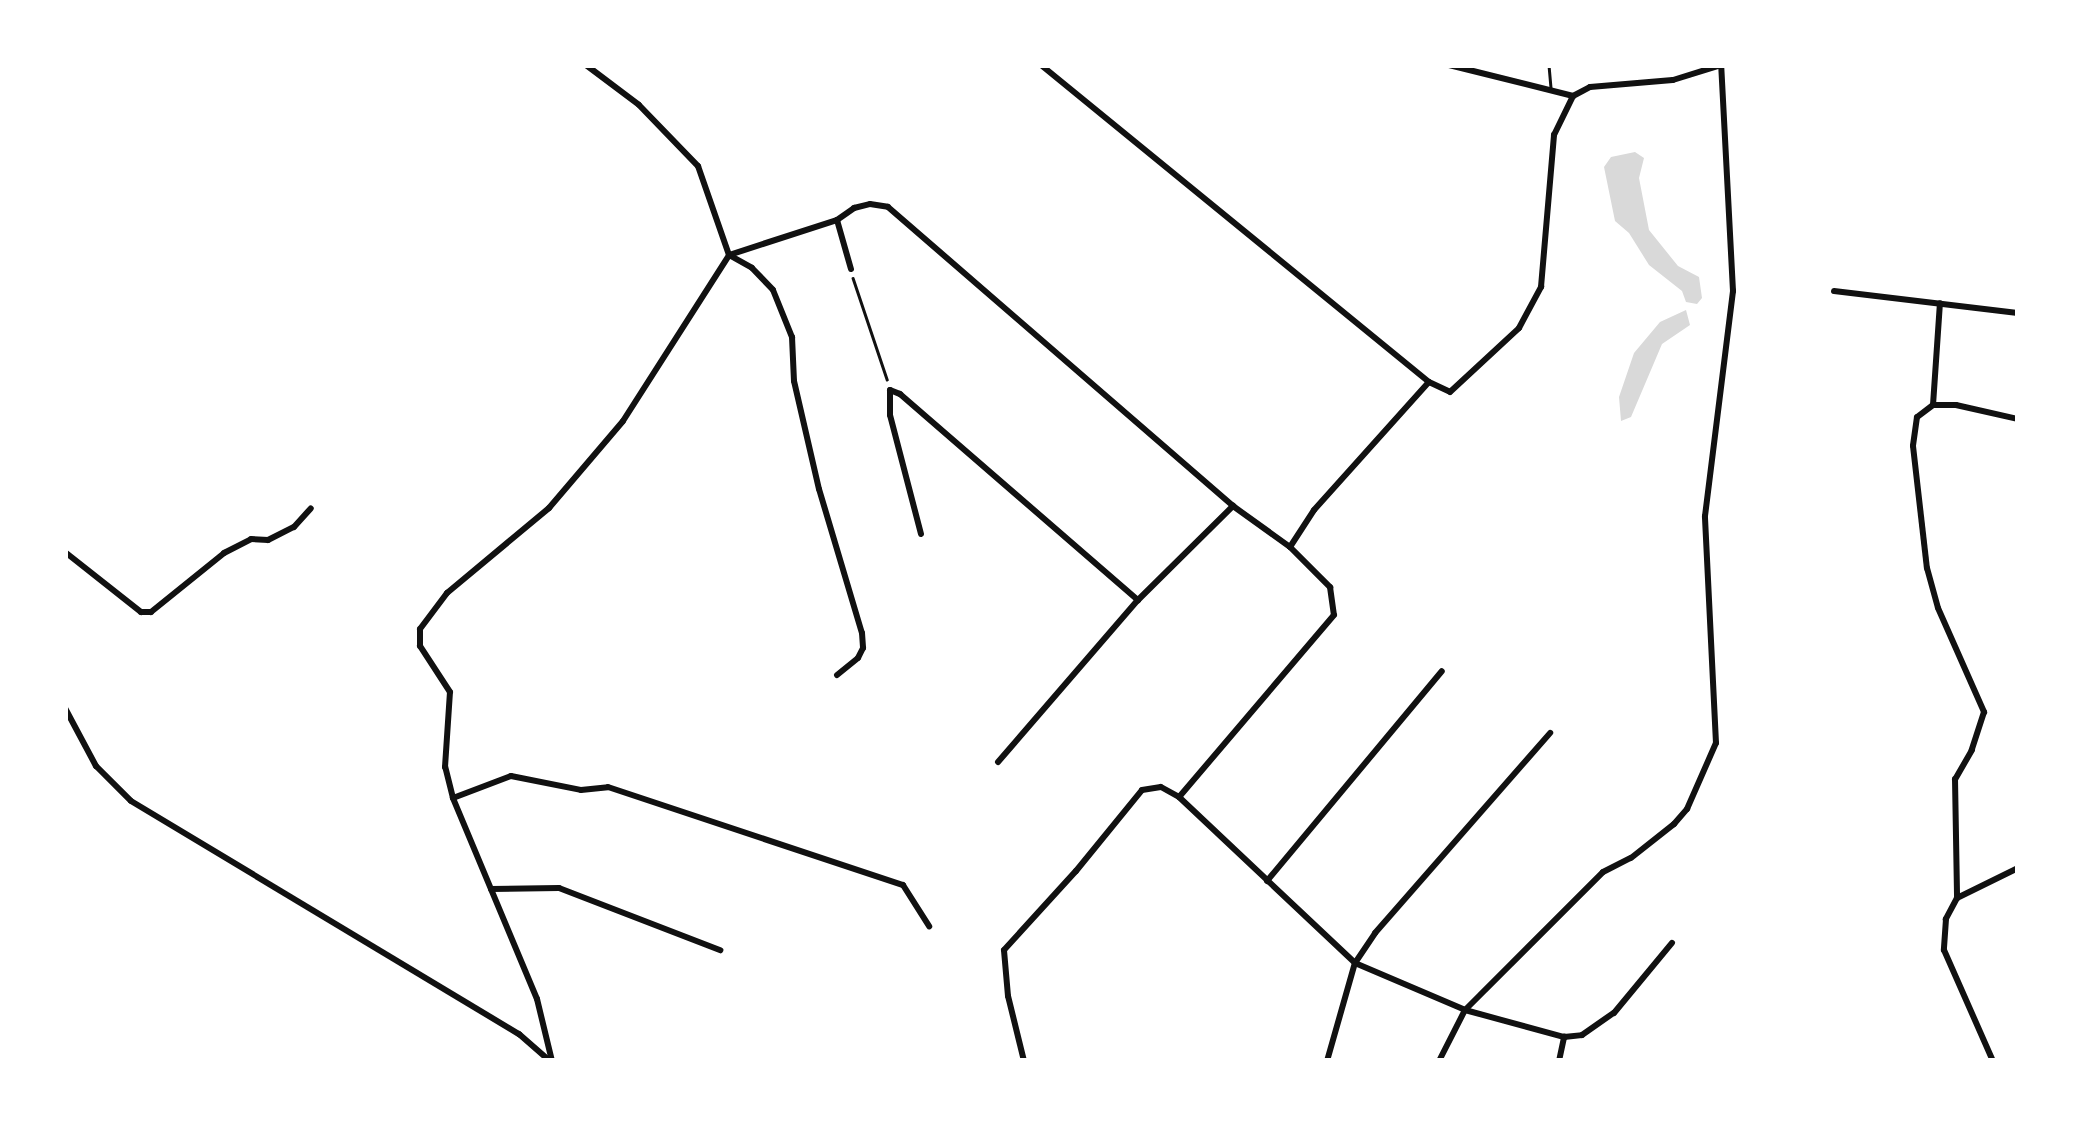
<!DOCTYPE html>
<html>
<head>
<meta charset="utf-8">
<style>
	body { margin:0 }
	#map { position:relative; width:2083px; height:1126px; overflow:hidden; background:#fff; font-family:"DM Sans",sans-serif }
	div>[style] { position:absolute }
	.water>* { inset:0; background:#d9d9d9 }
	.path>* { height:2.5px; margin:-1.25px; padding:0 1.25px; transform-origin:1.25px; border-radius:1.25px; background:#111 }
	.service>* { height:2.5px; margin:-1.25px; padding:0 1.25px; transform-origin:1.25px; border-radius:1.25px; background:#111 }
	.minor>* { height:6px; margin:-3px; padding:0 3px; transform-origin:3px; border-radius:3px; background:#111 }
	span { translate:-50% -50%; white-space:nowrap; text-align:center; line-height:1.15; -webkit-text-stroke:10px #fff; paint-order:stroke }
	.frame { position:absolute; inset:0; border:68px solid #fff; pointer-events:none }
</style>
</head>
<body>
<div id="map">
	<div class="water">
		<i style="clip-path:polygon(1635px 152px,1644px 158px,1639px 178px,1649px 230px,1678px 266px,1699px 277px,1702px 298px,1697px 304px,1686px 302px,1682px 291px,1649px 265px,1629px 233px,1615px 221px,1604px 167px,1611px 157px)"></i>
		<i style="clip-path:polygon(1686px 310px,1690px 325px,1662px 344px,1631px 417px,1621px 421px,1619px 397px,1634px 353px,1660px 322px)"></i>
	</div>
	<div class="path">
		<i style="left:853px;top:278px;width:107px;rotate:71.4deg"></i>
	</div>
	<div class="service">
		<i style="left:1549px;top:65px;width:23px;rotate:85deg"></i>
	</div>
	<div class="minor">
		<i style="left:586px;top:65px;width:66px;rotate:37deg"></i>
		<i style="left:639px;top:105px;width:85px;rotate:46deg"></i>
		<i style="left:698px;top:166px;width:94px;rotate:70.8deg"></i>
		<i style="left:729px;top:255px;width:26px;rotate:29deg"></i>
		<i style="left:752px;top:268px;width:30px;rotate:46deg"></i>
		<i style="left:773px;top:290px;width:51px;rotate:68deg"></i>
		<i style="left:792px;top:337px;width:44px;rotate:87.4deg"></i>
		<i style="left:794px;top:381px;width:111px;rotate:77deg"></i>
		<i style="left:819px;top:489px;width:150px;rotate:73.4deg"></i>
		<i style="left:862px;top:633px;width:15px;rotate:86deg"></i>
		<i style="left:863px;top:648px;width:11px;rotate:117deg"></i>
		<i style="left:858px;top:658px;width:27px;rotate:141deg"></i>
		<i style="left:1041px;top:65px;width:501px;rotate:39.25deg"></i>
		<i style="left:1449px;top:65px;width:128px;rotate:14deg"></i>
		<i style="left:837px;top:220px;width:51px;rotate:74.1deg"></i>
		<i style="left:1834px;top:291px;width:185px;rotate:6.8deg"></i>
		<i style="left:1933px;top:405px;width:20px;rotate:143deg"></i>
		<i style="left:1917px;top:417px;width:29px;rotate:98deg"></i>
		<i style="left:1913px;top:446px;width:123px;rotate:83.5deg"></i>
		<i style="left:1927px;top:568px;width:41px;rotate:74.6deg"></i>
		<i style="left:1938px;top:608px;width:114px;rotate:66.1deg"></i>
		<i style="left:1984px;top:712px;width:40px;rotate:108deg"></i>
		<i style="left:1972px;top:750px;width:34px;rotate:120deg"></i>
		<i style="left:1955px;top:779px;width:119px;rotate:89deg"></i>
		<i style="left:1957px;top:898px;width:24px;rotate:118deg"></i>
		<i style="left:1946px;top:919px;width:31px;rotate:94deg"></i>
		<i style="left:1944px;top:950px;width:121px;rotate:66.2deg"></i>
		<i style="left:1933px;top:405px;width:102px;rotate:-86.1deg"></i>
		<i style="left:1933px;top:405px;width:23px"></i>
		<i style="left:1956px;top:405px;width:64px;rotate:12.7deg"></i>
		<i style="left:921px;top:534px;width:123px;rotate:-104.6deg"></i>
		<i style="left:890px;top:415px;width:25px;rotate:-90deg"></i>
		<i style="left:890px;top:390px;width:11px;rotate:22deg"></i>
		<i style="left:900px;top:394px;width:315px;rotate:40.9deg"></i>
		<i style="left:1290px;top:547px;width:44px;rotate:-57deg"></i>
		<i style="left:1314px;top:510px;width:172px;rotate:-48.1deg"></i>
		<i style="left:1429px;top:382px;width:23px;rotate:25deg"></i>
		<i style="left:1450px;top:392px;width:94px;rotate:-42.8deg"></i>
		<i style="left:1519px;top:328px;width:47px;rotate:-61.8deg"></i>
		<i style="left:1541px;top:287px;width:153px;rotate:-85.1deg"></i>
		<i style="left:1554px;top:135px;width:43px;rotate:-64deg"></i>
		<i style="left:1573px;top:96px;width:19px;rotate:-28deg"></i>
		<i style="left:1590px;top:87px;width:83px;rotate:-4.8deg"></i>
		<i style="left:1673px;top:80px;width:50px;rotate:-17.4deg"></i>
		<i style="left:65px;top:552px;width:97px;rotate:38.3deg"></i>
		<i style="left:141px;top:612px;width:10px"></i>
		<i style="left:151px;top:612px;width:94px;rotate:-38.9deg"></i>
		<i style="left:224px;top:553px;width:30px;rotate:-27deg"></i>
		<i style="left:251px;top:539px;width:17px;rotate:3deg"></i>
		<i style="left:268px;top:540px;width:29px;rotate:-27deg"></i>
		<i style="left:294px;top:527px;width:25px;rotate:-48deg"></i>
		<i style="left:65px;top:708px;width:66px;rotate:61.9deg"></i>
		<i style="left:96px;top:766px;width:49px;rotate:45deg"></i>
		<i style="left:131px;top:801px;width:453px;rotate:31deg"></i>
		<i style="left:519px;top:1034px;width:41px;rotate:41.1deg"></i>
		<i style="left:998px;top:762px;width:214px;rotate:-49.2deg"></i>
		<i style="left:1138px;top:600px;width:134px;rotate:-44.7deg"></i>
		<i style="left:453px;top:798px;width:62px;rotate:-20.8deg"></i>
		<i style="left:511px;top:776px;width:71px;rotate:11.3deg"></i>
		<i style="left:581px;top:790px;width:27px;rotate:-6deg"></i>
		<i style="left:608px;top:787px;width:311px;rotate:18.4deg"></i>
		<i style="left:903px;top:885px;width:49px;rotate:57.6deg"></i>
		<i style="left:1267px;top:881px;width:273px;rotate:-50.2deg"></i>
		<i style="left:491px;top:889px;width:68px;rotate:-0.8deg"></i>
		<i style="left:559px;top:888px;width:173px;rotate:21.1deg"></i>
		<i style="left:1957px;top:898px;width:68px;rotate:-26.2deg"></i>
		<i style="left:552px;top:1061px;width:64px;rotate:-103.6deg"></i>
		<i style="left:537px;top:999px;width:218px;rotate:-112.7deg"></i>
		<i style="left:453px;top:798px;width:32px;rotate:-104deg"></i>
		<i style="left:445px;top:767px;width:75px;rotate:-86.2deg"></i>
		<i style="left:450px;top:692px;width:55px;rotate:-123.1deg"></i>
		<i style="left:420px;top:646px;width:17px;rotate:-90deg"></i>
		<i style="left:420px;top:629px;width:45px;rotate:-53.1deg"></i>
		<i style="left:447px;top:593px;width:133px;rotate:-39.8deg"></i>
		<i style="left:549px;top:508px;width:114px;rotate:-49.6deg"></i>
		<i style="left:623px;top:421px;width:197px;rotate:-57.4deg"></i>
		<i style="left:729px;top:255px;width:114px;rotate:-18deg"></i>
		<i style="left:837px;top:220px;width:21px;rotate:-35deg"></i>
		<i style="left:854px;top:208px;width:16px;rotate:-14deg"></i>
		<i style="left:870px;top:204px;width:18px;rotate:9deg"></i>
		<i style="left:888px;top:207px;width:457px;rotate:40.9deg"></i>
		<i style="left:1233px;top:506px;width:70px;rotate:35.7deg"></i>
		<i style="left:1290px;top:547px;width:57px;rotate:45deg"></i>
		<i style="left:1330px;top:587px;width:28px;rotate:82deg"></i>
		<i style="left:1334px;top:615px;width:239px;rotate:130.4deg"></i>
		<i style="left:565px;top:1061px;width:27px"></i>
		<i style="left:1024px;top:1061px;width:67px;rotate:-103.8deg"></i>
		<i style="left:1008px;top:996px;width:46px;rotate:-95deg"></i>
		<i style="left:1004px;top:950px;width:107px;rotate:-47.7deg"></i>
		<i style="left:1076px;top:871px;width:104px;rotate:-50.8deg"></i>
		<i style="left:1142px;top:790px;width:19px;rotate:-9deg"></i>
		<i style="left:1161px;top:787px;width:21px;rotate:29deg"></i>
		<i style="left:1179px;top:797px;width:242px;rotate:43.3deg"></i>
		<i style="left:1355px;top:963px;width:120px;rotate:23.1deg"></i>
		<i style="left:1465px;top:1010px;width:103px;rotate:15.3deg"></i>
		<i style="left:1327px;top:1061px;width:102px;rotate:-74.1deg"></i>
		<i style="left:1355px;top:963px;width:36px;rotate:-56deg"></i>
		<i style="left:1375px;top:933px;width:266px;rotate:-48.8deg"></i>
		<i style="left:1439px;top:1061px;width:57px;rotate:-63deg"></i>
		<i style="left:1465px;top:1010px;width:195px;rotate:-45deg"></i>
		<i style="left:1603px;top:872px;width:31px;rotate:-27deg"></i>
		<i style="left:1631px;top:858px;width:55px;rotate:-38.3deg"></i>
		<i style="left:1674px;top:824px;width:20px;rotate:-49deg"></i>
		<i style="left:1687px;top:809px;width:72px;rotate:-66.3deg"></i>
		<i style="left:1716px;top:743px;width:227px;rotate:-92.8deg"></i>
		<i style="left:1705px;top:516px;width:227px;rotate:-82.9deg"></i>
		<i style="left:1733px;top:291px;width:226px;rotate:-93deg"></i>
		<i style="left:1559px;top:1061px;width:25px;rotate:-78deg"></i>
		<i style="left:1564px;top:1037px;width:18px;rotate:-6deg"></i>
		<i style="left:1582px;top:1035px;width:39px;rotate:-35deg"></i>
		<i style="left:1614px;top:1013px;width:91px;rotate:-50.4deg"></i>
	</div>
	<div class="frame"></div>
</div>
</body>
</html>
